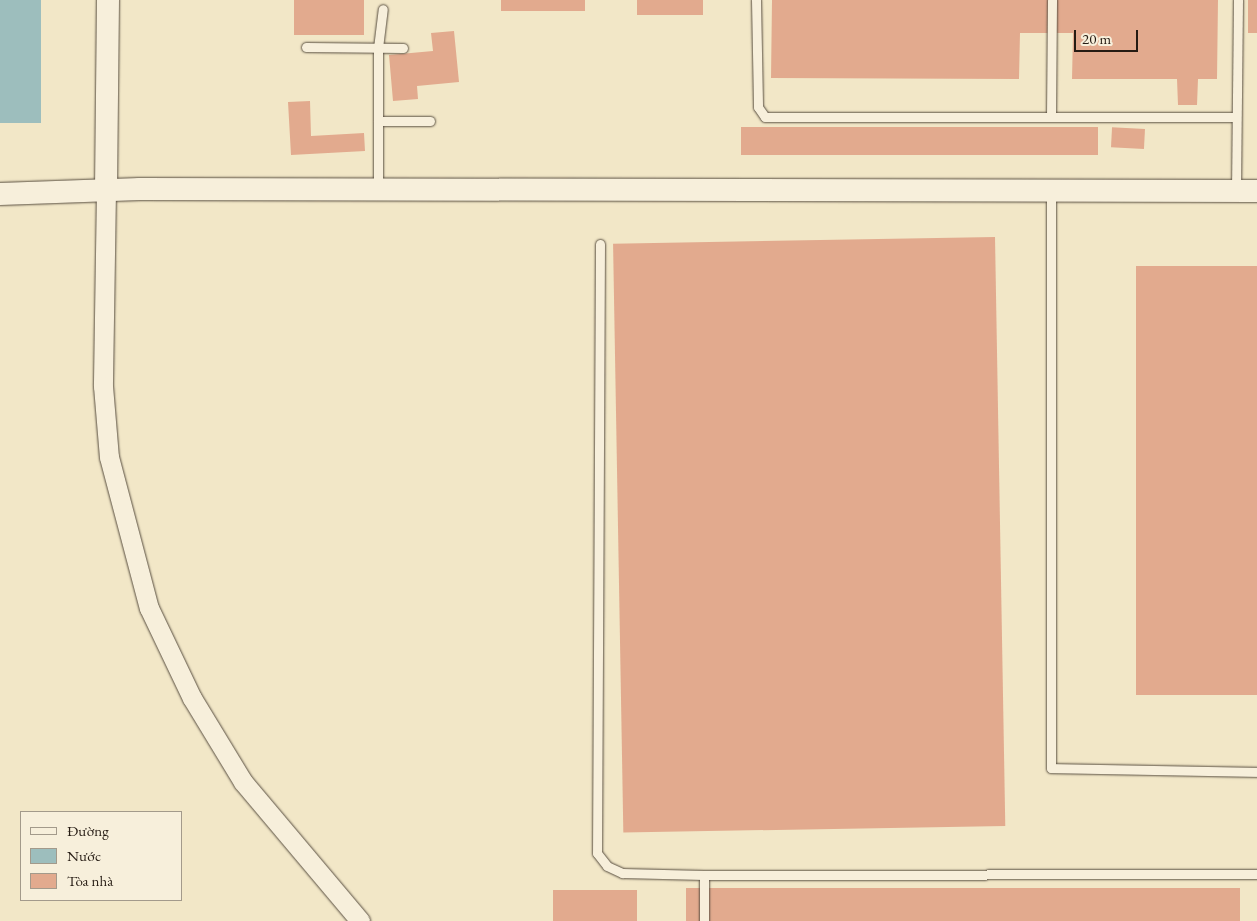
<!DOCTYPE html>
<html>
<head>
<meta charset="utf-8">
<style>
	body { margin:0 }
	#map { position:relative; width:1257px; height:921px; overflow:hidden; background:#f2e7c7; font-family:"EB Garamond",serif }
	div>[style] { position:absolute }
	.water>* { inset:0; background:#9dbebd; transform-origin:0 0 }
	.building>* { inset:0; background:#e2aa8e; transform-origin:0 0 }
	.roads { filter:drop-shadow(0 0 1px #584e40) drop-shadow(0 0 1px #584e40) }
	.service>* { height:9px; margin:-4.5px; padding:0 4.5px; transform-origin:4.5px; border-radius:4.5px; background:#f7efdb }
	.minor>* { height:19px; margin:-9.5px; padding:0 9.5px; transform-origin:9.5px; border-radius:9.5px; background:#f7efdb }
	.tertiary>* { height:22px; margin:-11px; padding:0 11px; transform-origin:11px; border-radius:11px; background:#f7efdb }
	span { translate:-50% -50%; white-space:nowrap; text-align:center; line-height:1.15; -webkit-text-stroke:5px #f7efdb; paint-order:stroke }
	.legend { position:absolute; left:20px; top:811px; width:162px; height:90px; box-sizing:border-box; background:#f7efdb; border:1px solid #a39a8b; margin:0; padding:6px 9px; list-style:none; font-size:15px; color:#251b13 }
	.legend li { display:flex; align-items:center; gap:10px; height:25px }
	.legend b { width:25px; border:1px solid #a39a8b }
	.scale { position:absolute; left:1074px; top:30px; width:64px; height:22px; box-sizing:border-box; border:2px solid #251b13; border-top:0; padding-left:6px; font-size:15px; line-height:18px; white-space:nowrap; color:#251b13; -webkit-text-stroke:4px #f7efdb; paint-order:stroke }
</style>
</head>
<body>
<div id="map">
	<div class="water">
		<i style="left:0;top:0;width:41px;height:123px"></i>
	</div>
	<div class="building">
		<i style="left:294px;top:0;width:70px;height:35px"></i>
		<i style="left:501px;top:0;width:84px;height:11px"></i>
		<i style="left:637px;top:0;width:66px;height:15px"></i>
		<i style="clip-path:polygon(772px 0,1218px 0,1217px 79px,1198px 79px,1197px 105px,1178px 105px,1177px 79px,1072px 79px,1073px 33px,1020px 33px,1019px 79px,771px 78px)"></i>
		<i style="left:1248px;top:0;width:9px;height:33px"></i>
		<i style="clip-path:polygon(454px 31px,459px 82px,417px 86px,418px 99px,393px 101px,389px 55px,433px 51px,431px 33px)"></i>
		<i style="clip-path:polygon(310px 101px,311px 136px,364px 133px,365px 151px,291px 155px,288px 102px)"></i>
		<i style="left:741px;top:127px;width:357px;height:28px"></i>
		<i style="left:1145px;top:129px;width:20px;height:33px;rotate:93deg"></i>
		<i style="left:995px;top:237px;width:589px;height:382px;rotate:89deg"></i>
		<i style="left:1257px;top:266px;width:429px;height:121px;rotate:90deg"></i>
		<i style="left:686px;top:888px;width:554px;height:33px"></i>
		<i style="left:553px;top:890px;width:84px;height:31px"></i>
	</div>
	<div class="roads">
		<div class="service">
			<i style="left:756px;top:0;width:107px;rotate:88.9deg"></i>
			<i style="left:758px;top:107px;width:12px;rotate:55deg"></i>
			<i style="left:765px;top:117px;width:469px"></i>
			<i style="left:306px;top:47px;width:97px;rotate:0.6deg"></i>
			<i style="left:1051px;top:116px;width:116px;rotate:-89.5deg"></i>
			<i style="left:378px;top:121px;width:52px"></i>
			<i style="left:378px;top:190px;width:142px;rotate:-90deg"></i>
			<i style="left:378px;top:48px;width:39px;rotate:-83deg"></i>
			<i style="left:1051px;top:190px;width:578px;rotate:90deg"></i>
			<i style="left:1051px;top:768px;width:206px;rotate:1.1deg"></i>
			<i style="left:1236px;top:191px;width:191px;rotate:-89.4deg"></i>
			<i style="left:600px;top:244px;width:609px;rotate:90.28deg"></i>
			<i style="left:597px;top:853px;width:16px;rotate:52deg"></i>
			<i style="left:607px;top:866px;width:17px;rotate:25deg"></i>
			<i style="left:622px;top:873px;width:82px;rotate:1.4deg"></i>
			<i style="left:704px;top:875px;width:46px;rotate:90deg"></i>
			<i style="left:704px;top:875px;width:553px;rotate:-0.1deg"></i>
		</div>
		<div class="minor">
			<i style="left:106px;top:190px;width:196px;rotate:90.9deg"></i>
			<i style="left:103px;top:386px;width:71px;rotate:85.2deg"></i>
			<i style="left:109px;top:457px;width:156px;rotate:75.2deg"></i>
			<i style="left:149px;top:608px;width:100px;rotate:64.5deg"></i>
			<i style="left:192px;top:698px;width:98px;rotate:58.7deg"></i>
			<i style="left:243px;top:782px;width:182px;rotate:49.9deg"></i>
		</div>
		<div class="tertiary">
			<i style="left:106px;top:190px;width:190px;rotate:-89.4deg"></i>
			<i style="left:0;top:194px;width:140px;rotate:-2deg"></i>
			<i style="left:140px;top:189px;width:1117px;rotate:0.1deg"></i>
		</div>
	</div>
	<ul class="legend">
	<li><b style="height:6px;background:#f7efdb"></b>Đường</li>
	<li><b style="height:14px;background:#9dbebd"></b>Nước</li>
	<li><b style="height:14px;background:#e2aa8e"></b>Tòa nhà</li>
	</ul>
	<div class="scale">20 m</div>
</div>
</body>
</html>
